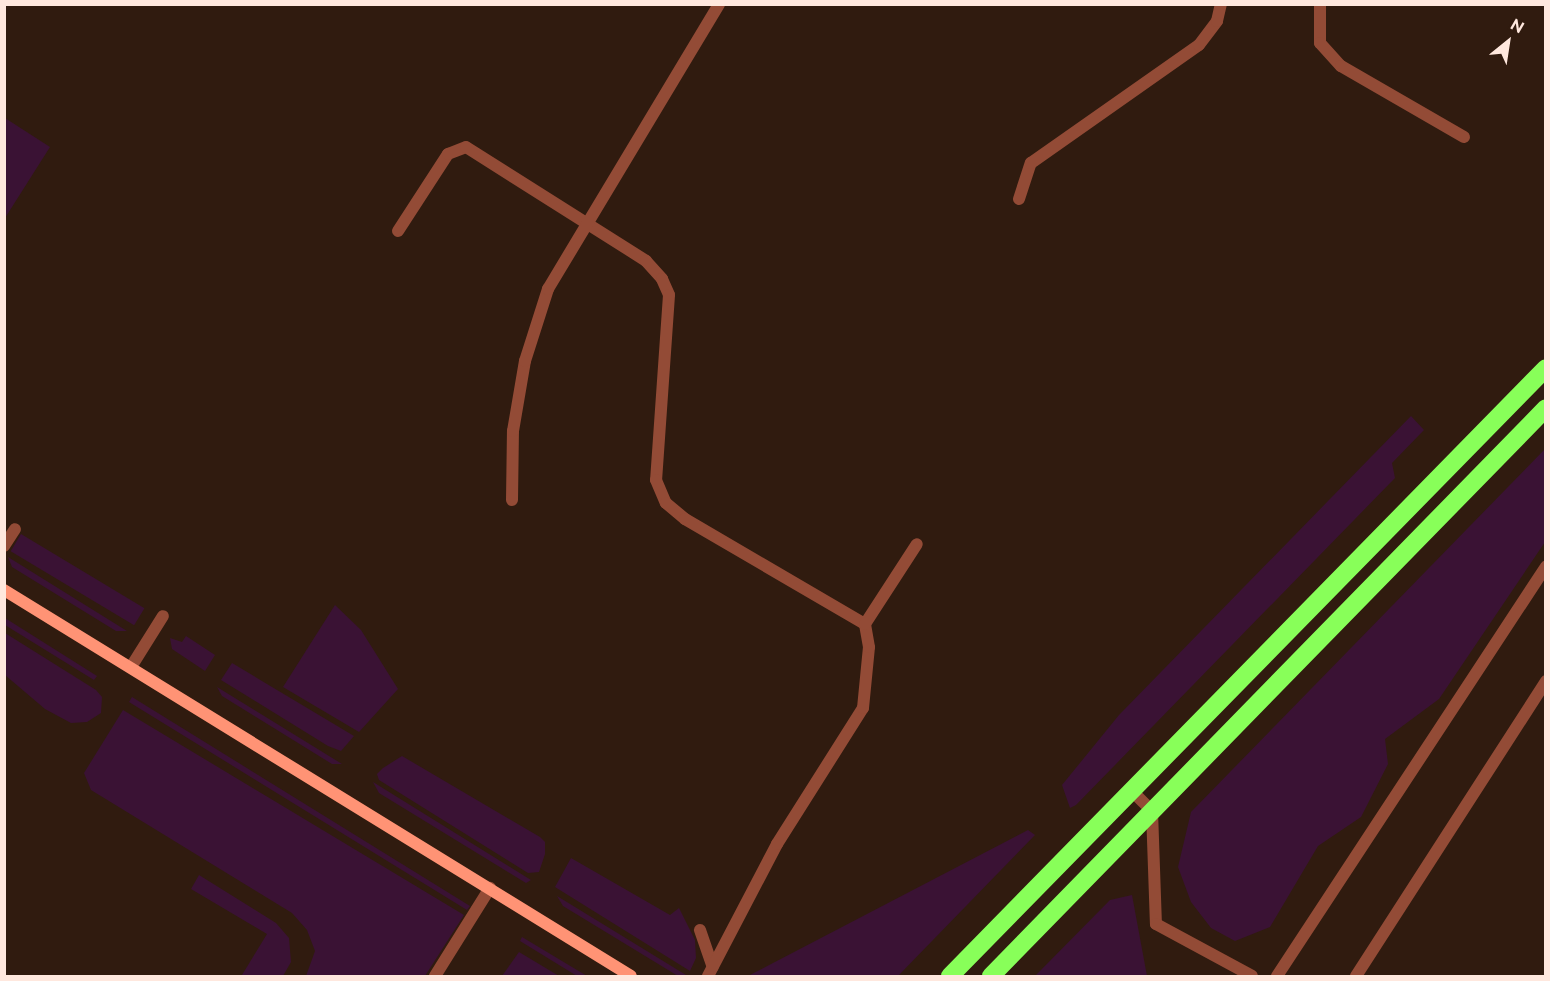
<!DOCTYPE html>
<html>
<head>
<meta charset="utf-8">
<style>
	body { margin:0 }
	#map { position:relative; width:1550px; height:981px; overflow:hidden; background:#301b0f; font-family:Raleway,sans-serif }
	div>[style] { position:absolute }
	.green>* { inset:0; background:#3a1234; transform-origin:0 0 }
	.street>* { height:12px; margin:-6px; padding:0 6px; transform-origin:6px; border-radius:6px; background:#934b36 }
	.secondary>* { height:12px; margin:-6px; padding:0 6px; transform-origin:6px; border-radius:6px; background:#ff9375 }
	.highway>* { height:18px; margin:-9px; padding:0 9px; transform-origin:9px; border-radius:9px; background:#88ff59 }
	span { translate:-50% -50%; white-space:nowrap; text-align:center; line-height:1.15; -webkit-text-stroke:5px #301b0f; paint-order:stroke }
	.frame { position:absolute; inset:0; border:6px solid #ffe8de; pointer-events:none }
	.north { position:absolute; left:1478px; top:12px; width:60px; height:60px; -webkit-text-stroke:4px #301b0f; paint-order:stroke; rotate:30deg; font-size:16px; font-weight:700; line-height:24px; text-align:center; color:#ffe8de }
	.north::after { content:''; display:block; margin:auto; width:21px; height:27px; background:#ffe8de; clip-path:polygon(50% 0,100% 100%,50% 72%,0 100%) }
</style>
</head>
<body>
<div id="map">
	<div class="green">
		<i style="clip-path:polygon(5px 118px,50px 147px,5px 218px)"></i>
		<i style="clip-path:polygon(1411px 416px,1424px 430px,1392px 463px,1395px 478px,1076px 805px,1070px 808px,1062px 785px,1119px 715px)"></i>
		<i style="clip-path:polygon(1545px 449px,1545px 542px,1439px 699px,1385px 739px,1388px 764px,1361px 817px,1318px 846px,1270px 927px,1235px 941px,1211px 928px,1191px 902px,1178px 867px,1191px 812px)"></i>
		<i style="left:21px;top:534px;width:144px;height:20px;rotate:31deg"></i>
		<i style="clip-path:polygon(8px 557px,127px 631px,116px 631px,12px 567px)"></i>
		<i style="clip-path:polygon(335px 605px,361px 630px,398px 689px,359px 732px,283px 687px)"></i>
		<i style="clip-path:polygon(5px 618px,97px 676px,94px 680px,5px 625px)"></i>
		<i style="clip-path:polygon(5px 633px,96px 690px,102px 697px,101px 713px,87px 722px,71px 723px,45px 709px,5px 675px)"></i>
		<i style="clip-path:polygon(186px 636px,215px 655px,205px 671px,172px 649px,170px 638px,182px 642px)"></i>
		<i style="clip-path:polygon(232px 663px,354px 736px,341px 751px,328px 746px,221px 680px)"></i>
		<i style="clip-path:polygon(217px 687px,342px 764px,332px 764px,222px 696px)"></i>
		<i style="clip-path:polygon(132px 697px,470px 906px,467px 910px,129px 702px)"></i>
		<i style="clip-path:polygon(123px 710px,464px 915px,425px 976px,306px 976px,315px 951px,307px 930px,292px 913px,91px 790px,84px 773px)"></i>
		<i style="clip-path:polygon(402px 756px,540px 837px,545px 842px,545px 854px,539px 872px,528px 873px,379px 780px,377px 774px,383px 768px)"></i>
		<i style="clip-path:polygon(373px 782px,531px 880px,526px 883px,379px 793px)"></i>
		<i style="clip-path:polygon(1028px 830px,1035px 835px,898px 976px,748px 976px)"></i>
		<i style="clip-path:polygon(571px 858px,670px 915px,679px 908px,695px 940px,696px 958px,690px 971px,555px 887px)"></i>
		<i style="clip-path:polygon(199px 875px,276px 923px,289px 938px,291px 962px,283px 976px,242px 975px,267px 934px,191px 889px)"></i>
		<i style="clip-path:polygon(1132px 895px,1147px 976px,1035px 976px,1110px 900px)"></i>
		<i style="clip-path:polygon(557px 896px,686px 975px,678px 976px,563px 906px)"></i>
		<i style="clip-path:polygon(522px 937px,587px 976px,577px 976px,520px 941px)"></i>
		<i style="clip-path:polygon(519px 952px,559px 976px,502px 976px)"></i>
	</div>
	<div class="street">
		<i style="left:1320px;top:4px;width:39px;rotate:90deg"></i>
		<i style="left:1320px;top:43px;width:31px;rotate:48deg"></i>
		<i style="left:1341px;top:66px;width:142px;rotate:30deg"></i>
		<i style="left:1019px;top:199px;width:38px;rotate:-72deg"></i>
		<i style="left:1031px;top:163px;width:205px;rotate:-35.1deg"></i>
		<i style="left:1199px;top:45px;width:30px;rotate:-53deg"></i>
		<i style="left:1217px;top:21px;width:17px;rotate:-77deg"></i>
		<i style="left:398px;top:231px;width:92px;rotate:-57deg"></i>
		<i style="left:448px;top:154px;width:19px;rotate:-21deg"></i>
		<i style="left:466px;top:147px;width:213px;rotate:32.3deg"></i>
		<i style="left:646px;top:261px;width:24px;rotate:48deg"></i>
		<i style="left:662px;top:279px;width:17px;rotate:66deg"></i>
		<i style="left:669px;top:295px;width:185px;rotate:94deg"></i>
		<i style="left:656px;top:480px;width:25px;rotate:67deg"></i>
		<i style="left:666px;top:503px;width:25px;rotate:40deg"></i>
		<i style="left:685px;top:519px;width:208px;rotate:30.3deg"></i>
		<i style="left:512px;top:500px;width:69px;rotate:-89.2deg"></i>
		<i style="left:513px;top:431px;width:71px;rotate:-80.3deg"></i>
		<i style="left:525px;top:361px;width:76px;rotate:-72.3deg"></i>
		<i style="left:548px;top:289px;width:332px;rotate:-59deg"></i>
		<i style="left:4px;top:546px;width:20px;rotate:-57deg"></i>
		<i style="left:131px;top:667px;width:60px;rotate:-57.9deg"></i>
		<i style="left:1132px;top:791px;width:28px;rotate:45deg"></i>
		<i style="left:1152px;top:811px;width:113px;rotate:88deg"></i>
		<i style="left:1156px;top:924px;width:109px;rotate:28.4deg"></i>
		<i style="left:700px;top:930px;width:39px;rotate:71deg"></i>
		<i style="left:435px;top:976px;width:104px;rotate:-58deg"></i>
		<i style="left:708px;top:976px;width:149px;rotate:-62.4deg"></i>
		<i style="left:777px;top:844px;width:161px;rotate:-57.7deg"></i>
		<i style="left:863px;top:708px;width:61px;rotate:-84.4deg"></i>
		<i style="left:869px;top:647px;width:23px;rotate:-100deg"></i>
		<i style="left:865px;top:624px;width:95px;rotate:-57deg"></i>
		<i style="left:1277px;top:976px;width:490px;rotate:-56.7deg"></i>
		<i style="left:1356px;top:976px;width:351px;rotate:-57.2deg"></i>
	</div>
	<div class="secondary">
		<i style="left:4px;top:590px;width:736px;rotate:31.62deg"></i>
	</div>
	<div class="highway">
		<i style="left:950px;top:976px;width:851px;rotate:-45.57deg"></i>
		<i style="left:991px;top:976px;width:794px;rotate:-45.66deg"></i>
	</div>
	<div class="frame"></div>
	<div class="north">N</div>
</div>
</body>
</html>
